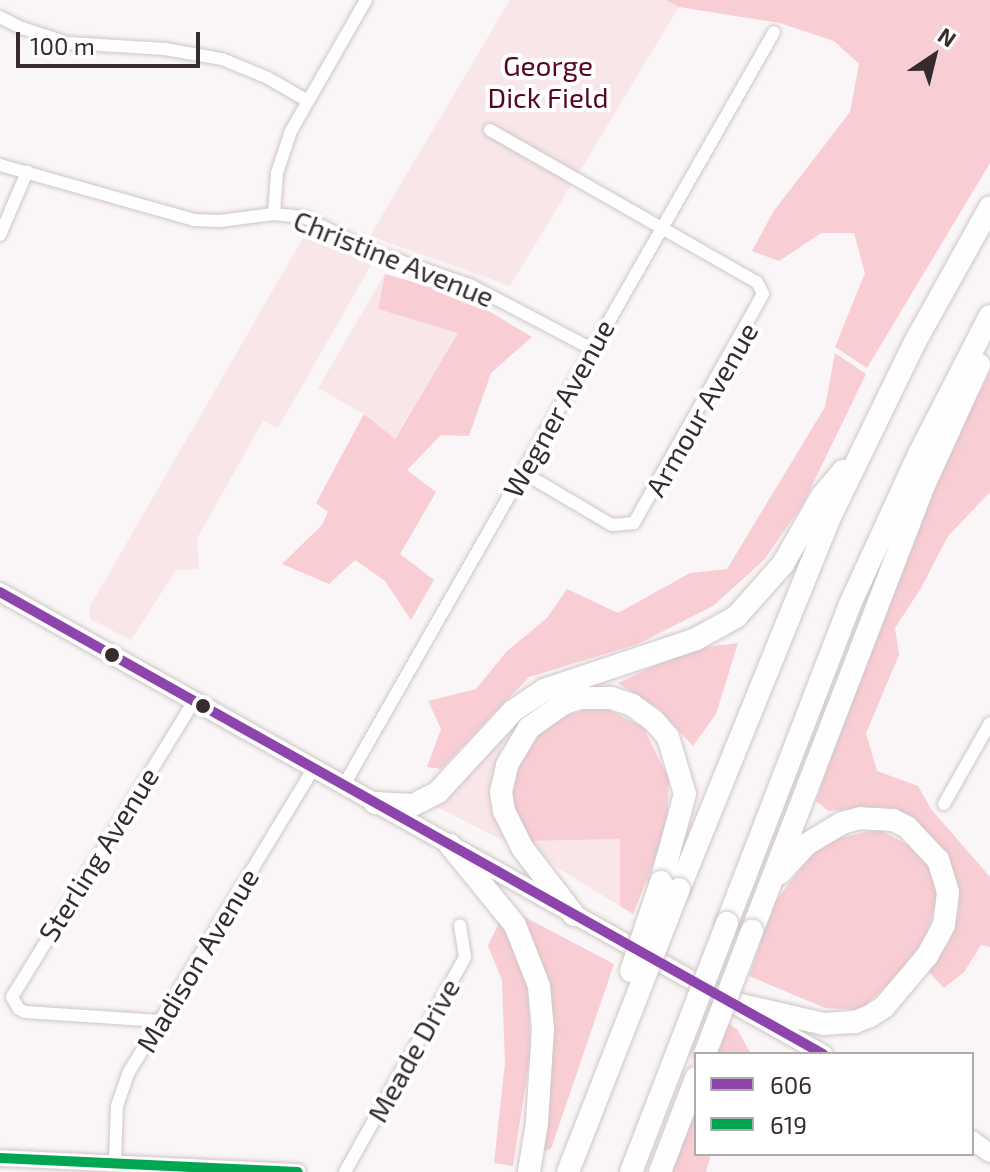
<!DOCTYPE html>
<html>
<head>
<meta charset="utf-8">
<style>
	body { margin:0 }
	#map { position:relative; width:990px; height:1172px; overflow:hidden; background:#faf5f6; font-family:"Exo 2",sans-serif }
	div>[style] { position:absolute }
	.green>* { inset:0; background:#f8e6e9 }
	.forest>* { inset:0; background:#f8cdd4 }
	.roads { filter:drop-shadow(0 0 2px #cfc6c8) drop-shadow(0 0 2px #cfc6c8) }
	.minor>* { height:12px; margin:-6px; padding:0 6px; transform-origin:6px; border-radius:6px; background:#fefefe }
	.secondary>* { height:16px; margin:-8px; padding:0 8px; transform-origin:8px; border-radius:8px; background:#fefefe }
	.primary>* { height:18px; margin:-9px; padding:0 9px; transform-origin:9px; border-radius:9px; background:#fefefe }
	.motorway>* { height:22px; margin:-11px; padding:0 11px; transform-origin:11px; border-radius:11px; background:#fefefe }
	.bridges { filter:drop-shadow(0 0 2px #cfc6c8) drop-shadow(0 0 2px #cfc6c8) }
	.motorway-bridge>* { height:22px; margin:-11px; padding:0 11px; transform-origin:11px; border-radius:11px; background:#fefefe }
	.bus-1>* { height:10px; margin:-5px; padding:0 5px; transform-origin:5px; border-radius:5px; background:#8e44ad }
	.bus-2>* { height:10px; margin:-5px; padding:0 5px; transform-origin:5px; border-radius:5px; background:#00a651 }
	.dots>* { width:22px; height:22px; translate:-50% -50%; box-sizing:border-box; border:4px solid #fff; border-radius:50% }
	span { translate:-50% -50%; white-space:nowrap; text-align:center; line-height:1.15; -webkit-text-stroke:8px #fff; paint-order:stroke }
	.park-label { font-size:28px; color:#570523 }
	.street-label { font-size:28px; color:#372b2d }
	.legend { position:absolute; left:694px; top:1052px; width:280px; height:104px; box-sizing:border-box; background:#fff; border:2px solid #afaaab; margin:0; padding:10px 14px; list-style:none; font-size:24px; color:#372b2d }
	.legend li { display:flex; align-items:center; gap:16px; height:40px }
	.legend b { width:40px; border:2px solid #afaaab }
	.north { position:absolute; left:894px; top:16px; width:80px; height:80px; -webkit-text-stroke:6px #fff; paint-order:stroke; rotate:35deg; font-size:22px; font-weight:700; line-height:32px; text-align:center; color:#372b2d }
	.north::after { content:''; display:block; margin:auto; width:28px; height:36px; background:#372b2d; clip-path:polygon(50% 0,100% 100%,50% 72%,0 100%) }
	.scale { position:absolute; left:16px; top:32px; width:184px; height:36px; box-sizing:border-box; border:4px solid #372b2d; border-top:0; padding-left:10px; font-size:24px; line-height:28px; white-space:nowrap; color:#372b2d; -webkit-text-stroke:6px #fff; paint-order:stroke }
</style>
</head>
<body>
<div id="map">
	<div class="green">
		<i style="clip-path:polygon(510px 0,665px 0,679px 7px,510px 286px,370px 236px)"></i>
		<i style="clip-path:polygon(306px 233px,371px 265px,278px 428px,263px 421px,197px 538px,199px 569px,176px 570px,131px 640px,90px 619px,89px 608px)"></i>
		<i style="clip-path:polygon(385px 274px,378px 309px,459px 332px,394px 439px,364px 414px,318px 388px)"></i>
		<i style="clip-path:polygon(506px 728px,489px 800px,506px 842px,435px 806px)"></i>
		<i style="clip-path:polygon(620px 839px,620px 906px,553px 865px,530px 841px)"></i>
	</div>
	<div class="forest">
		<i style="clip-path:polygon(665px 0,990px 0,990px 163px,867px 368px,835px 347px,865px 273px,854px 233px,821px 233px,779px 261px,752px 251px,773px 212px,850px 112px,859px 64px,834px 41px,780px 23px,679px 7px)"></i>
		<i style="clip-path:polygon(385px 274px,465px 297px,532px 337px,491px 373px,469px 436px,441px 435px,407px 470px,436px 492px,400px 554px,434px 580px,411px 620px,385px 581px,355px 560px,329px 584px,282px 564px,322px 525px,328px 512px,316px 503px,364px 414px,395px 439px,458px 333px,378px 309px)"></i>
		<i style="clip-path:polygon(835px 353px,866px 374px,803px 504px,764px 560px,713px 606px,638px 644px,529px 677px,441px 769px,427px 767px,441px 729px,428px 701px,476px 689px,507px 651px,547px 618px,567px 589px,618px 613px,690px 573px,727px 569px,825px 407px)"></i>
		<i style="clip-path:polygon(990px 372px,990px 492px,948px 536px,921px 588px,895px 628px,899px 655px,866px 733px,877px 771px,918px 786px,931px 809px,990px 877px,990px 947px,981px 945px,964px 972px,944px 988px,928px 971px,949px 942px,959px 908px,954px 880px,913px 820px,882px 807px,828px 811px,816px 801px,878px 619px,962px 426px)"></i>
		<i style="clip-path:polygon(738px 643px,716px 714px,693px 746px,659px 709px,618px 683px,691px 649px)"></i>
		<i style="clip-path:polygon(599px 705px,643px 727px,669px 779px,667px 828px,633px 914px,620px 906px,620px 839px,530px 841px,508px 802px,521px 756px,547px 722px)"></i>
		<i style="clip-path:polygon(879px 829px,919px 851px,941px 885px,926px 938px,896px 977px,860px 1010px,825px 1008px,749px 976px,775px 902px,812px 854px,835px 839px)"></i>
		<i style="clip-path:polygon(519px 914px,614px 964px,551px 1149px,539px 1152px,550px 1055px)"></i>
		<i style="clip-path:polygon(501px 918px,527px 974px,531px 1050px,513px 1166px,494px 1163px,505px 1063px,502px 980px,488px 946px)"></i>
		<i style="clip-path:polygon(725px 1022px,737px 1029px,751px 1054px,713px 1054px)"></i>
		<i style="clip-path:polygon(696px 1100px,696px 1154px,711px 1154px,706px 1172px,669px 1172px)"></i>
	</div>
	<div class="roads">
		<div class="minor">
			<i style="left:0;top:17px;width:25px;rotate:27deg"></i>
			<i style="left:22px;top:28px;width:48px;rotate:18.1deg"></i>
			<i style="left:68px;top:43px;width:97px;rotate:3.5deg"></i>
			<i style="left:165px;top:49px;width:58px;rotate:10deg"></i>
			<i style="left:222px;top:59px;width:50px;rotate:22.4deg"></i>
			<i style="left:268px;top:78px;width:46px;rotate:29.9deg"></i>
			<i style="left:490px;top:130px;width:307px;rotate:29.7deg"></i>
			<i style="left:757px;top:282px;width:13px;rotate:63deg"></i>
			<i style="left:763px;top:294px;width:263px;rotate:119.4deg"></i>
			<i style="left:634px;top:523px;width:22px;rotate:175deg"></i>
			<i style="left:612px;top:525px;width:104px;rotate:-149.5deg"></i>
			<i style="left:0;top:165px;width:202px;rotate:15.8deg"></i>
			<i style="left:194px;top:220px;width:26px;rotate:2deg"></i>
			<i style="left:220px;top:221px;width:54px;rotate:-7.4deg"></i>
			<i style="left:274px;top:214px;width:30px;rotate:6deg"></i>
			<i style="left:304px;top:217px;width:75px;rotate:26.9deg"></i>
			<i style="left:371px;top:251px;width:107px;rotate:19.1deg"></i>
			<i style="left:472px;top:286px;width:136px;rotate:27.7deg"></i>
			<i style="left:274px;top:214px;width:41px;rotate:-85.8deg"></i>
			<i style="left:277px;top:173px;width:44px;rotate:-71.6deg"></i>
			<i style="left:291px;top:131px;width:151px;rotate:-60.2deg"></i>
			<i style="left:0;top:235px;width:69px;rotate:-66.8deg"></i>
			<i style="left:344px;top:785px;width:867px;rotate:-60.27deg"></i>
			<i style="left:944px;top:804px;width:93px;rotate:-60.4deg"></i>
			<i style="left:160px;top:1021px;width:135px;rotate:-176.2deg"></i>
			<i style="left:25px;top:1012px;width:7px;rotate:-153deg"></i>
			<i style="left:19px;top:1009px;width:14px;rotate:-120deg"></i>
			<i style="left:12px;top:997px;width:347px;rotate:-58.4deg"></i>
			<i style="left:115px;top:1163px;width:57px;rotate:-88deg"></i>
			<i style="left:117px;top:1106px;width:36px;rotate:-71deg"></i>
			<i style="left:129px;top:1072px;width:356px;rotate:-58.7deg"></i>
			<i style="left:345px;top:1172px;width:246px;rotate:-60.8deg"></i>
			<i style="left:465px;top:957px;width:32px;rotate:-99deg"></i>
		</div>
		<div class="secondary">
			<i style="left:0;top:1158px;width:298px;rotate:2.7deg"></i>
		</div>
		<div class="primary">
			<i style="left:0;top:592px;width:944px;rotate:29.31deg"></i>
			<i style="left:972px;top:1140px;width:22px;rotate:36deg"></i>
		</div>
		<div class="motorway">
			<i style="left:375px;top:803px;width:38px;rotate:3deg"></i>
			<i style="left:413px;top:805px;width:28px;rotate:-27deg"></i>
			<i style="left:438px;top:792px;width:110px;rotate:-47.2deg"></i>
			<i style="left:513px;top:711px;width:37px;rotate:-34deg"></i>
			<i style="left:544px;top:690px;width:160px;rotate:-18.5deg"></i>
			<i style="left:696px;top:639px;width:46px;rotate:-28.8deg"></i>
			<i style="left:736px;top:617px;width:71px;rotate:-48.4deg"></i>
			<i style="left:783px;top:564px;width:78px;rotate:-60.2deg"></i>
			<i style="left:822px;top:496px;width:33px;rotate:-50deg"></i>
			<i style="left:450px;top:845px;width:103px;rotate:50.9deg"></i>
			<i style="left:515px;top:925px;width:66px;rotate:68.5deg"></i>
			<i style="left:539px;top:986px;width:43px;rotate:84.7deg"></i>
			<i style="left:543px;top:1029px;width:94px;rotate:93.7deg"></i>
			<i style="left:537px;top:1123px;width:50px;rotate:99.3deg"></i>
			<i style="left:679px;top:889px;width:401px;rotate:-67.9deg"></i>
			<i style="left:830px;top:517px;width:195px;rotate:-64.1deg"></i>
			<i style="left:915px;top:342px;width:154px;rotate:-60.9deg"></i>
			<i style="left:574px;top:915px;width:83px;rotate:-127.7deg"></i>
			<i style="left:523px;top:849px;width:42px;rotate:-116.6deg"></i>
			<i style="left:504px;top:811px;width:19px;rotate:-99deg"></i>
			<i style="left:501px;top:792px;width:28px;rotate:-77deg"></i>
			<i style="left:507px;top:765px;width:43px;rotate:-59.3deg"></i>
			<i style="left:529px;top:728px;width:43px;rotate:-35.5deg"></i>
			<i style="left:564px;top:703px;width:19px;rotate:-16deg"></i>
			<i style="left:582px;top:698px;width:29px"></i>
			<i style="left:611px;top:698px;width:22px;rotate:18deg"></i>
			<i style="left:632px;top:705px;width:27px;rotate:36deg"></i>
			<i style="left:654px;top:721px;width:21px;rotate:49deg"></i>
			<i style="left:668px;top:737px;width:59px;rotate:73.4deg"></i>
			<i style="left:685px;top:794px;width:91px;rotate:105.3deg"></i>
			<i style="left:727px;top:923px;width:342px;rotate:-68.9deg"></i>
			<i style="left:850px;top:604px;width:165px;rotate:-65.3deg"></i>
			<i style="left:919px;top:454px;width:155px;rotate:-62.8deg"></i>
			<i style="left:752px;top:931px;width:470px;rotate:-68.9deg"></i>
			<i style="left:921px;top:492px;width:140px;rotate:-65.5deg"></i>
			<i style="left:737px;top:1004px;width:89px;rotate:12.9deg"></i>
			<i style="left:824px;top:1024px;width:31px;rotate:-4deg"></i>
			<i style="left:855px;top:1022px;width:16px;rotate:-22deg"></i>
			<i style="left:870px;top:1016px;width:17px;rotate:-33deg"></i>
			<i style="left:884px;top:1007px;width:67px;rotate:-49.9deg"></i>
			<i style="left:927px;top:956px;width:35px;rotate:-61deg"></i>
			<i style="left:944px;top:925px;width:33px;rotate:-83deg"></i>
			<i style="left:948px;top:892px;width:34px;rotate:-107deg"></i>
			<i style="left:938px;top:860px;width:45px;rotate:-133.2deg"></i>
			<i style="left:907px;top:827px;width:16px;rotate:-153deg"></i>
			<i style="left:893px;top:820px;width:33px;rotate:-177deg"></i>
			<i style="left:860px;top:818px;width:19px;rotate:164deg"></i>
			<i style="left:842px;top:823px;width:41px;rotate:149deg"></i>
			<i style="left:807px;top:844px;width:40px;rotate:133deg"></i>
			<i style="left:660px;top:1172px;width:101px;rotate:-69deg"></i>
		</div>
	</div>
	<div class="bridges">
		<div class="motorway-bridge">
			<i style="left:631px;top:971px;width:94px;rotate:-71.4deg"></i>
			<i style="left:705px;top:1054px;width:132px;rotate:-69.1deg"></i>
			<i style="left:568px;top:1172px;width:304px;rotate:-68.6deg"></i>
			<i style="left:631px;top:1172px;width:267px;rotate:-68.9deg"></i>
		</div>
	</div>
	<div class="bus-1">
		<i style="left:0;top:592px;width:944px;rotate:29.31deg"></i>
	</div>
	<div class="bus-2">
		<i style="left:0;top:1158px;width:298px;rotate:2.7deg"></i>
	</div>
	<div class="dots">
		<i style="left:112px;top:655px;background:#372b2d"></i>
		<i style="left:203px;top:706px;background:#372b2d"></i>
	</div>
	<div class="park-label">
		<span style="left:548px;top:81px">George<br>Dick Field</span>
	</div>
	<div class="street-label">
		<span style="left:394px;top:258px;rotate:22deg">Christine Avenue</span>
		<span style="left:558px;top:408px;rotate:-61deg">Wegner Avenue</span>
		<span style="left:701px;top:409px;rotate:-60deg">Armour Avenue</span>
		<span style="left:98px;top:854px;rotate:-58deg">Sterling Avenue</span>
		<span style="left:197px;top:960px;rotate:-59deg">Madison Avenue</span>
		<span style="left:413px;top:1050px;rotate:-61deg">Meade Drive</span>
	</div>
	<ul class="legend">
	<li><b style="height:10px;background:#8e44ad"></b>606</li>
	<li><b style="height:10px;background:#00a651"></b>619</li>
	</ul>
	<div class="north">N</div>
	<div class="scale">100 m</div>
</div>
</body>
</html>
